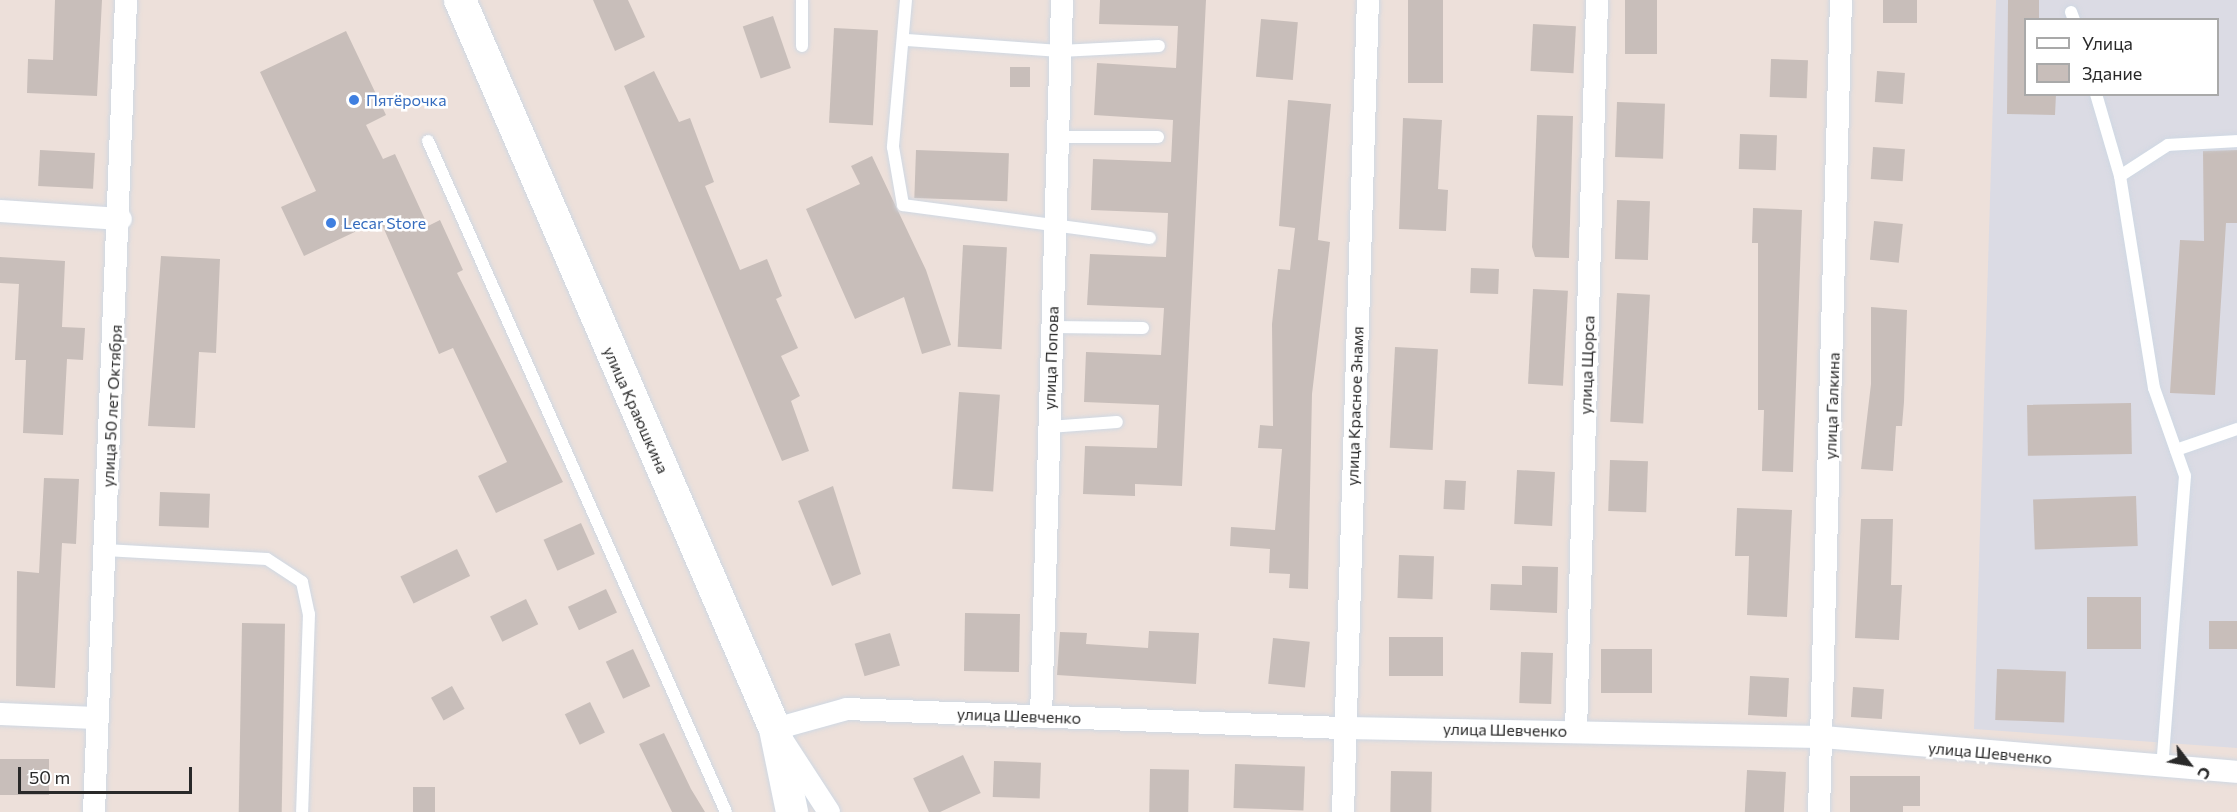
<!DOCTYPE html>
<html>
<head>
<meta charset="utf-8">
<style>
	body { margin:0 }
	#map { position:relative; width:2237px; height:812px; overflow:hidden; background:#ede0da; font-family:Commissioner,sans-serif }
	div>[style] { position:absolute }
	.industrial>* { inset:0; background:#dbdbe4 }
	.building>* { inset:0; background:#c8beba; transform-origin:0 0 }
	.roads { filter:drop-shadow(0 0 2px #cfd8e3) drop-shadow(0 0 2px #cfd8e3) }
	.service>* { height:12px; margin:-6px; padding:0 6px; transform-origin:6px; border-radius:6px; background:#fff }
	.minor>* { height:22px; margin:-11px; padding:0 11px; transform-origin:11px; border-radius:11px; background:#fff }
	.secondary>* { height:32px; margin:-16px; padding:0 16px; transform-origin:16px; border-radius:16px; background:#fff }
	.dots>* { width:16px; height:16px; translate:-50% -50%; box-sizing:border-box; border:3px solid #fff; border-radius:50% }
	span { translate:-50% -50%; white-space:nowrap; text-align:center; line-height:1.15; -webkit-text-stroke:5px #fff; paint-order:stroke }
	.shop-label { font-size:16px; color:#366cbe }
	.left { translate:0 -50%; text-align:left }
	.street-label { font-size:16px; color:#292929 }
	.legend { position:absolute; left:2024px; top:18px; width:195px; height:78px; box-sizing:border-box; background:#fff; border:2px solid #a9a9a9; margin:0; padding:8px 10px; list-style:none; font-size:18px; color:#292929 }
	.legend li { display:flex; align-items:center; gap:12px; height:30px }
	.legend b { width:30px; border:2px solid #a9a9a9 }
	.north { position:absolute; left:2159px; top:734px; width:60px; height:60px; -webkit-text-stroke:4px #fff; paint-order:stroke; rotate:121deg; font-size:16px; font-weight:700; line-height:24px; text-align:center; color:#292929 }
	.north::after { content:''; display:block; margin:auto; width:21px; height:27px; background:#292929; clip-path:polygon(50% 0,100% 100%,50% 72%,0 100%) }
	.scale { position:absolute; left:18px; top:767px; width:174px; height:27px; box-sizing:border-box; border:3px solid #292929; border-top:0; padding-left:8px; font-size:18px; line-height:21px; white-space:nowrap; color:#292929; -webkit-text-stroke:4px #fff; paint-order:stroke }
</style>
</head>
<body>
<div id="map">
	<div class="industrial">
		<i style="clip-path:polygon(evenodd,1996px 0,2237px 0,2237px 748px,1974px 729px,1996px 0,2026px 20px,2218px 20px,2218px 94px,2026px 94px,2026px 20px)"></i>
	</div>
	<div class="building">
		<i style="clip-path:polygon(55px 0,102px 0,97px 96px,27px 93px,28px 59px,53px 60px)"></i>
		<i style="clip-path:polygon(593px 0,628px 0,645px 37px,615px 51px)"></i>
		<i style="clip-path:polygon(1100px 0,1206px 0,1182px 486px,1135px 484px,1135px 496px,1083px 494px,1085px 446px,1157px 448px,1159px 405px,1084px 402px,1086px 352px,1161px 355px,1164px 308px,1087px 305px,1090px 254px,1166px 257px,1168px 213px,1091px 210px,1093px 159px,1171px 162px,1173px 120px,1094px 115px,1097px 63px,1176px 68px,1178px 26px,1099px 24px)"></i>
		<i style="left:1408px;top:0;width:35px;height:83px"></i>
		<i style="left:1625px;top:0;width:32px;height:54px"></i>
		<i style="left:1883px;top:0;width:34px;height:23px"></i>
		<i style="clip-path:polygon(2008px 0,2039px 0,2039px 20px,2025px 20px,2025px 94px,2056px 94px,2055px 115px,2007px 114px)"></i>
		<i style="left:773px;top:16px;width:55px;height:32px;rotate:71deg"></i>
		<i style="left:1261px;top:19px;width:37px;height:58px;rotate:5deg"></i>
		<i style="left:1533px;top:24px;width:43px;height:47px;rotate:3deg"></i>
		<i style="left:834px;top:28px;width:44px;height:95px;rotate:3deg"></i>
		<i style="clip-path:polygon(346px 31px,386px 115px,366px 125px,383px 159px,395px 154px,428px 226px,440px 220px,463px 270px,457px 273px,563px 482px,496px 513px,478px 476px,507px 462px,453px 348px,439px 354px,380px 220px,304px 256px,281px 207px,316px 191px,260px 72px)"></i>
		<i style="left:1771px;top:59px;width:37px;height:38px;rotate:2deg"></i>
		<i style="left:1010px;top:67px;width:20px;height:20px"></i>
		<i style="clip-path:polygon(654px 71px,679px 122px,690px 118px,714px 182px,705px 186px,740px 270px,767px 259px,782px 296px,776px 299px,798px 348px,781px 356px,800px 396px,791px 401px,809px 451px,782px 461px,624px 86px)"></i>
		<i style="left:1877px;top:71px;width:28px;height:31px;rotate:4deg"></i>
		<i style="clip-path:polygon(1288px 100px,1331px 104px,1318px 240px,1330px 242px,1312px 394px,1308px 589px,1289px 588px,1290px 574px,1269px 573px,1270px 549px,1230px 546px,1231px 527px,1275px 530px,1282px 449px,1258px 448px,1260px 425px,1273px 426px,1272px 324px,1278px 269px,1290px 270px,1295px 228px,1279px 226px)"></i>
		<i style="left:1617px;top:102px;width:48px;height:55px;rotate:2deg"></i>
		<i style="clip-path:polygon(1537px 115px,1573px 116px,1569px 258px,1535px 257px,1532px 247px)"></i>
		<i style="clip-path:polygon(1403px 118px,1442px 120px,1438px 189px,1448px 190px,1446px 231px,1399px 229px)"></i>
		<i style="left:1740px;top:134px;width:37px;height:35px;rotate:2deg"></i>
		<i style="left:1873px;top:147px;width:32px;height:32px;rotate:4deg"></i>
		<i style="left:40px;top:150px;width:55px;height:36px;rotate:3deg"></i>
		<i style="left:916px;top:150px;width:93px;height:48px;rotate:2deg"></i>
		<i style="clip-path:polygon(2237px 150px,2237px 223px,2226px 223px,2215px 395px,2170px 393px,2180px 240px,2204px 241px,2203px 151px)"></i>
		<i style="clip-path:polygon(872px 156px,926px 270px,951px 345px,922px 354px,904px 297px,855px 319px,806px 209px,860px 184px,851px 166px)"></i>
		<i style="left:1617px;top:200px;width:33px;height:59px;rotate:2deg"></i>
		<i style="clip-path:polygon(1753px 208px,1802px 210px,1793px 472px,1762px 471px,1764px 410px,1758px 410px,1758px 243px,1752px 243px)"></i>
		<i style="left:1874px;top:221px;width:29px;height:39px;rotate:6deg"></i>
		<i style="left:963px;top:245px;width:44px;height:102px;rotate:3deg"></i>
		<i style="clip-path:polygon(161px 256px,220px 259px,216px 353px,199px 352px,195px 428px,148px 426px)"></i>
		<i style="clip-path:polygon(0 257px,65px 261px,62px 327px,85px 328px,83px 360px,67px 359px,63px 435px,23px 433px,26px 360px,15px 360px,19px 284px,0 283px)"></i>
		<i style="left:1471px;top:268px;width:28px;height:25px;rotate:2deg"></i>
		<i style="left:1533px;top:289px;width:35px;height:95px;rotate:3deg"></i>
		<i style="left:1617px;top:293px;width:33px;height:129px;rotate:3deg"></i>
		<i style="clip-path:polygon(1871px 307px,1907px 310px,1904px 402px,1902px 426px,1896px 426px,1893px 471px,1861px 469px,1871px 384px)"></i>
		<i style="left:1395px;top:347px;width:43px;height:101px;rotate:3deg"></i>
		<i style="left:959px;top:392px;width:41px;height:97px;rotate:4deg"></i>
		<i style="left:2131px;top:403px;width:51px;height:104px;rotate:89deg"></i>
		<i style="left:1610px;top:460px;width:38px;height:51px;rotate:2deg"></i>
		<i style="left:1517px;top:470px;width:38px;height:54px;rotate:3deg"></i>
		<i style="clip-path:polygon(44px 478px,79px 479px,76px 544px,62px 543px,55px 688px,16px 686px,17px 571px,39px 573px)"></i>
		<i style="left:1445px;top:480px;width:21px;height:29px;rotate:3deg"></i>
		<i style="clip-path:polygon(833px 486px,861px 574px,832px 586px,798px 501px)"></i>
		<i style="left:160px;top:492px;width:50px;height:34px;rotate:2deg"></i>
		<i style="left:2136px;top:496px;width:50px;height:103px;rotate:88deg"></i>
		<i style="clip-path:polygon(1737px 508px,1792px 510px,1787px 617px,1747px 615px,1749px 556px,1735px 556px)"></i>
		<i style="clip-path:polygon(1861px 519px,1893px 519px,1891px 585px,1902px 585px,1899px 640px,1855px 638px)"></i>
		<i style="left:581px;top:523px;width:34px;height:41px;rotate:66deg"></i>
		<i style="left:457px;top:549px;width:30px;height:63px;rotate:64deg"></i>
		<i style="left:1399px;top:555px;width:35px;height:43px;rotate:2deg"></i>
		<i style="clip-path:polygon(1522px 566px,1558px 567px,1557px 613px,1490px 610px,1491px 584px,1522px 585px)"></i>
		<i style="left:606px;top:589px;width:26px;height:42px;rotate:65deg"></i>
		<i style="left:2087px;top:597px;width:54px;height:52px"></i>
		<i style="left:526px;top:599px;width:28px;height:40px;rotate:64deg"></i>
		<i style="left:965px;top:613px;width:55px;height:58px;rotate:1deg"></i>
		<i style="left:2209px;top:621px;width:28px;height:28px"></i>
		<i style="left:242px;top:623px;width:43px;height:189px;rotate:1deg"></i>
		<i style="clip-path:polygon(1149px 631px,1199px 633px,1196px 684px,1057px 675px,1060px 632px,1087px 633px,1086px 644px,1148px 648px)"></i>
		<i style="left:890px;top:633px;width:34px;height:37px;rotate:73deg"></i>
		<i style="left:1389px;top:637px;width:54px;height:39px"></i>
		<i style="left:1273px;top:638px;width:37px;height:46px;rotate:6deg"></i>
		<i style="left:633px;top:649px;width:41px;height:30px;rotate:65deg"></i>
		<i style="left:1601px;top:649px;width:51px;height:44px"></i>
		<i style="left:1521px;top:652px;width:32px;height:51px;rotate:2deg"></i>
		<i style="left:1997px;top:669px;width:69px;height:51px;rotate:2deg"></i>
		<i style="left:1750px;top:676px;width:39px;height:39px;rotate:3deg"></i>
		<i style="left:452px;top:686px;width:26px;height:24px;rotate:61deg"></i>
		<i style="left:1853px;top:687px;width:31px;height:30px;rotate:4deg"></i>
		<i style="left:590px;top:702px;width:34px;height:28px;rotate:64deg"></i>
		<i style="clip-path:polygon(664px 733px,691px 789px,705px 812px,672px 812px,639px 744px)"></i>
		<i style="left:963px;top:755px;width:42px;height:55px;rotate:65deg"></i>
		<i style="left:0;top:759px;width:49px;height:36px"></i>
		<i style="left:994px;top:761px;width:47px;height:36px;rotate:2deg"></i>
		<i style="left:1235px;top:764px;width:70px;height:44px;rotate:2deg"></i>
		<i style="left:1150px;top:769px;width:39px;height:43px;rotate:1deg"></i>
		<i style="left:1747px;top:770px;width:39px;height:42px;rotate:3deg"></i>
		<i style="left:1391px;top:771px;width:41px;height:41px;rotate:1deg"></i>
		<i style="clip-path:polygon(1850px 776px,1920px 776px,1920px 806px,1903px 806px,1903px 812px,1850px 812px)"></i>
		<i style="left:413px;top:787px;width:22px;height:25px"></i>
	</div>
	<div class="roads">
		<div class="service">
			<i style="left:802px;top:0;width:46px;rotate:90deg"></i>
			<i style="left:906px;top:0;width:148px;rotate:95.1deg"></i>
			<i style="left:893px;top:147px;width:59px;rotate:80.2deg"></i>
			<i style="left:903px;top:205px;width:249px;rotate:7.6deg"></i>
			<i style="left:2071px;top:12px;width:9px;rotate:69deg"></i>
			<i style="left:907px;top:40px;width:153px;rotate:4.1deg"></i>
			<i style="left:1060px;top:51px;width:99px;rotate:-2.9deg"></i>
			<i style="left:2096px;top:94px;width:85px;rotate:73.7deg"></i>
			<i style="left:2120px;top:176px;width:215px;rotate:80.9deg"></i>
			<i style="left:2154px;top:388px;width:93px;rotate:70.6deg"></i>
			<i style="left:2185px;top:476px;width:293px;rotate:94.5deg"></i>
			<i style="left:1058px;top:137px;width:100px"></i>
			<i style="left:428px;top:141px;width:734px;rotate:66.05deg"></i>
			<i style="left:2120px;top:176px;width:57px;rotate:-32.9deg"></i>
			<i style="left:2168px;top:145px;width:69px;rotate:-3.3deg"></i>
			<i style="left:1052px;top:327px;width:91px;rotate:0.6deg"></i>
			<i style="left:1049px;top:427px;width:68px;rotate:-4.2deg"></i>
			<i style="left:2176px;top:450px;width:65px;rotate:-19deg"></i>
			<i style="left:105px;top:550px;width:162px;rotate:3.2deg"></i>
			<i style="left:267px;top:559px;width:42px;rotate:33.3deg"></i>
			<i style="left:302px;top:582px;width:33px;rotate:78deg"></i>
			<i style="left:309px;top:614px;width:198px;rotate:92deg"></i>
		</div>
		<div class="minor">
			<i style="left:0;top:211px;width:121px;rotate:3.8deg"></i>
			<i style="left:0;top:714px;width:96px;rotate:2.4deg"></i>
			<i style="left:1041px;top:717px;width:717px;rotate:-88.32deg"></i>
			<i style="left:1576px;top:731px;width:731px;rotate:-88.35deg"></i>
			<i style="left:94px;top:812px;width:813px;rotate:-87.74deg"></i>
			<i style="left:829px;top:812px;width:99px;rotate:-123deg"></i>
			<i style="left:775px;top:729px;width:75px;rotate:-15.5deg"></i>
			<i style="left:847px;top:709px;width:498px;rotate:2.2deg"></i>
			<i style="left:1345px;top:728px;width:477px;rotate:1.1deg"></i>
			<i style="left:1822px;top:737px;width:416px;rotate:4.8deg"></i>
			<i style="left:1343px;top:812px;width:812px;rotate:-88.24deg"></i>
			<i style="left:1819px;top:812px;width:812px;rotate:-88.45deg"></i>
		</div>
		<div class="secondary">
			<i style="left:460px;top:0;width:794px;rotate:66.63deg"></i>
			<i style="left:775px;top:729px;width:85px;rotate:78.4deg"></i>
		</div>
	</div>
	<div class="dots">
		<i style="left:354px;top:100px;background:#3f7fe0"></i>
		<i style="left:331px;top:223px;background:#3f7fe0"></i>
	</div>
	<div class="shop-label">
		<span class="left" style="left:366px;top:100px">Пятёрочка</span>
		<span class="left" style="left:343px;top:223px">Lecar Store</span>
	</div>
	<div class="street-label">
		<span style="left:1051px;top:358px;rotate:-88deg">улица Попова</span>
		<span style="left:1587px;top:365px;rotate:-88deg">улица Щорса</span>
		<span style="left:112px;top:406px;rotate:-87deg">улица 50 лет Октября</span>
		<span style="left:1355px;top:406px;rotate:-88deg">улица Красное Знамя</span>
		<span style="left:1832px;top:406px;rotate:-88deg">улица Галкина</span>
		<span style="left:636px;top:410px;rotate:66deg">улица Краюшкина</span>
		<span style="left:1019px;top:716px;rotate:2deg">улица Шевченко</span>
		<span style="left:1505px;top:730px;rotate:1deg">улица Шевченко</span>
		<span style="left:1990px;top:753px;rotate:5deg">улица Шевченко</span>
	</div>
	<ul class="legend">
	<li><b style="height:8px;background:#fff"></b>Улица</li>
	<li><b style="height:16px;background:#c8beba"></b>Здание</li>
	</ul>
	<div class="north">С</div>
	<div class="scale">50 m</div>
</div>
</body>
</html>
